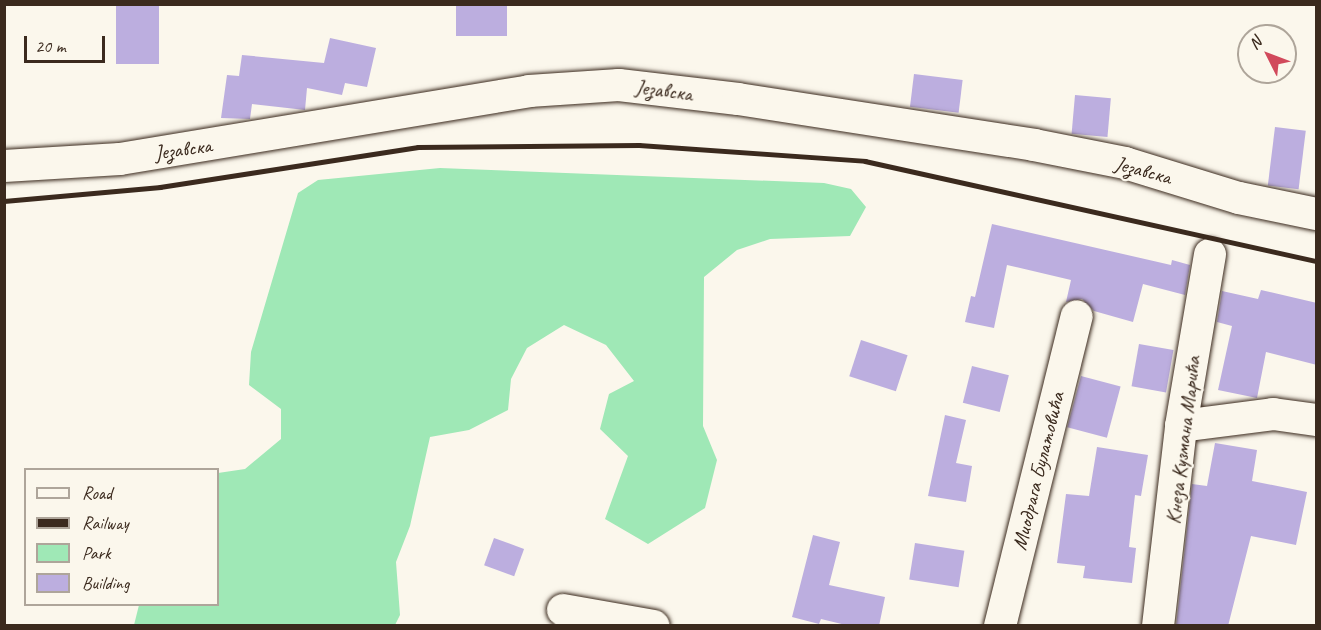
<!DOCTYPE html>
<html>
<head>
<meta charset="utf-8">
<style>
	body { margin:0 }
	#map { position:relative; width:1321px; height:630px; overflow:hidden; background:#fbf7ec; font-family:Caveat,sans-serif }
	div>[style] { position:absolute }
	.green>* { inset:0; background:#9fe8b6 }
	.building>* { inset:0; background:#bcaedf; transform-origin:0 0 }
	.roads { filter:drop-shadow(0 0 2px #3b2a1e) drop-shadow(0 0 2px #3b2a1e) }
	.street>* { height:32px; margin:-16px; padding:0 16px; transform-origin:16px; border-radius:16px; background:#fbf7ec }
	.rail>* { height:4.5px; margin:-2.25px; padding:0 2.25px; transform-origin:2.25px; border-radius:2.25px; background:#3b2a1e }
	span { translate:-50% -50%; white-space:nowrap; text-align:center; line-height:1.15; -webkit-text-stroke:4.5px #fbf7ec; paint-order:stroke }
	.street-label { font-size:21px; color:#3b2a1e }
	.frame { position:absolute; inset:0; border:6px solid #3b2a1e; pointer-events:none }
	.legend { position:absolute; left:24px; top:468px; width:195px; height:138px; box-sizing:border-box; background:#fbf7ec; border:2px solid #aea59a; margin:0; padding:8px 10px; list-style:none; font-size:18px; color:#3b2a1e }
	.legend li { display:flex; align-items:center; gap:12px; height:30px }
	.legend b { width:30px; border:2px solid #aea59a }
	.north { position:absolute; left:1237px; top:24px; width:60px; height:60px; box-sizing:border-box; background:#fbf7ec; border:2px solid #aea59a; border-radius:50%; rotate:312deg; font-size:16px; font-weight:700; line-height:24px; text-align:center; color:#3b2a1e }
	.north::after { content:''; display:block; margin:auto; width:21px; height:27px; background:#d1495b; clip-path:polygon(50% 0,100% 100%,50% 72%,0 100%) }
	.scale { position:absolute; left:24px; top:36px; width:81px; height:27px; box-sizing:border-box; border:3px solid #3b2a1e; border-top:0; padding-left:8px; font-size:18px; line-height:21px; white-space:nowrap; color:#3b2a1e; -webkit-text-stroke:4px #fbf7ec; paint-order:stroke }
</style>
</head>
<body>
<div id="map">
	<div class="green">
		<i style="clip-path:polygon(440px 168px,824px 183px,851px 189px,866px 207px,850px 236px,770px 239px,737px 250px,704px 277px,703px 426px,717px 460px,705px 508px,648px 544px,605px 519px,628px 456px,600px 429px,609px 394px,634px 381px,606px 345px,564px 325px,527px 348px,511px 379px,508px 410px,469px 430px,430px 437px,410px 526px,396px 562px,400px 615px,395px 625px,134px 625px,139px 605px,218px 604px,218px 473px,245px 469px,281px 439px,281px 409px,249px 385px,251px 352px,298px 193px,318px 180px)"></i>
	</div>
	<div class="building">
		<i style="left:116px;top:4px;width:43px;height:60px"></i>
		<i style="left:456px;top:4px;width:51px;height:32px"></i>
		<i style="clip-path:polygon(330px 38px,376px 48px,367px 87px,345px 83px,342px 95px,307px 88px,305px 110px,252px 104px,250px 119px,221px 118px,227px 75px,239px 76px,242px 55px,324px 63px)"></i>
		<i style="left:914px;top:74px;width:49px;height:33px;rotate:7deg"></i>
		<i style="left:1075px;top:95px;width:36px;height:39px;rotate:5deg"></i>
		<i style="left:1275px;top:127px;width:31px;height:59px;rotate:7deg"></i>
		<i style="clip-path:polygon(992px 224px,1171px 265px,1172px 260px,1190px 265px,1185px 295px,1143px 284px,1133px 322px,1094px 311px,1082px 299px,1066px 302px,1071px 280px,1007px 265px,994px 328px,965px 322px,971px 296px,975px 297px)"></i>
		<i style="clip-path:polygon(1261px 290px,1317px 303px,1317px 365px,1266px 352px,1257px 398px,1218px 390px,1232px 326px,1217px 322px,1222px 291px,1258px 299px)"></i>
		<i style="left:861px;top:340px;width:49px;height:38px;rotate:18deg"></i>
		<i style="left:1139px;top:344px;width:35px;height:43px;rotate:10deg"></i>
		<i style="left:972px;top:366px;width:38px;height:38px;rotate:14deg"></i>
		<i style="left:1081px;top:376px;width:41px;height:53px;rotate:15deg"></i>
		<i style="clip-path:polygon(945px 415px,966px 420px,956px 463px,972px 466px,966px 502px,928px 496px)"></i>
		<i style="clip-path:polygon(1215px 443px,1257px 450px,1252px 481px,1307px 492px,1296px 545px,1251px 536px,1228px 626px,1176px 626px,1192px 484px,1207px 486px)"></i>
		<i style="clip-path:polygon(1097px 447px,1148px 455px,1141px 496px,1135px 495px,1129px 547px,1136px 548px,1132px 583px,1083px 578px,1085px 566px,1057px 563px,1066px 494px,1089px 496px)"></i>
		<i style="clip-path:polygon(813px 535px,840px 542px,829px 585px,885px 597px,879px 626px,850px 626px,821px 619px,819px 624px,792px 617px)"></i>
		<i style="left:494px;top:538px;width:32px;height:29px;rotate:20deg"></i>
		<i style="left:915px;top:543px;width:50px;height:37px;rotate:9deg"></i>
	</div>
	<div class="roads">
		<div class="street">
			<i style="left:4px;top:166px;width:116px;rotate:-3.5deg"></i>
			<i style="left:120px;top:159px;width:415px;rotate:-9.4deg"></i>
			<i style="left:529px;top:91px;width:90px;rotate:-3.8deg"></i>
			<i style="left:619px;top:85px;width:120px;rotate:6.7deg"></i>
			<i style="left:738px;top:99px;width:300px;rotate:8.8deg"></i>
			<i style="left:1034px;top:145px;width:93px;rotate:11.2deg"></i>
			<i style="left:1125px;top:163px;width:119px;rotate:17.1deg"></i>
			<i style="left:1239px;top:198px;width:79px;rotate:11.7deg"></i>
			<i style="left:1181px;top:426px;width:93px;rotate:-7.4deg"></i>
			<i style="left:1273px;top:414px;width:43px;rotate:7.9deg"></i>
			<i style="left:563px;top:610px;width:92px;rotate:10deg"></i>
			<i style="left:1000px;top:626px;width:319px;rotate:-76.1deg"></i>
			<i style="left:1158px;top:626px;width:201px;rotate:-83.4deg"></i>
			<i style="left:1181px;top:426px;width:174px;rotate:-80.4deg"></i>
		</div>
	</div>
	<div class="rail">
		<i style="left:4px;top:201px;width:157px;rotate:-5.1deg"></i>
		<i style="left:160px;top:187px;width:261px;rotate:-8.8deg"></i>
		<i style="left:418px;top:147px;width:221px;rotate:-0.5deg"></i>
		<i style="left:639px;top:145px;width:227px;rotate:4deg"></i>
		<i style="left:865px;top:161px;width:462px;rotate:12.5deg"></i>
	</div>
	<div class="street-label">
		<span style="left:664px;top:90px;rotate:7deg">Језавска</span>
		<span style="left:183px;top:149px;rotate:-8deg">Језавска</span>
		<span style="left:1143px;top:170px;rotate:15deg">Језавска</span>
		<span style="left:1183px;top:440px;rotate:-83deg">Кнеза Кузмана Марића</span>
		<span style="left:1038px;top:471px;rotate:-76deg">Миодрага Булатовића</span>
	</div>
	<div class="frame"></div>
	<ul class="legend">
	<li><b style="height:8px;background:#fbf7ec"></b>Road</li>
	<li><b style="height:8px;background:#3b2a1e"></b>Railway</li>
	<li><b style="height:16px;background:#9fe8b6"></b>Park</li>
	<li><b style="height:16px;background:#bcaedf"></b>Building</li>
	</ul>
	<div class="north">N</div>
	<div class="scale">20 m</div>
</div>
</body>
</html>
